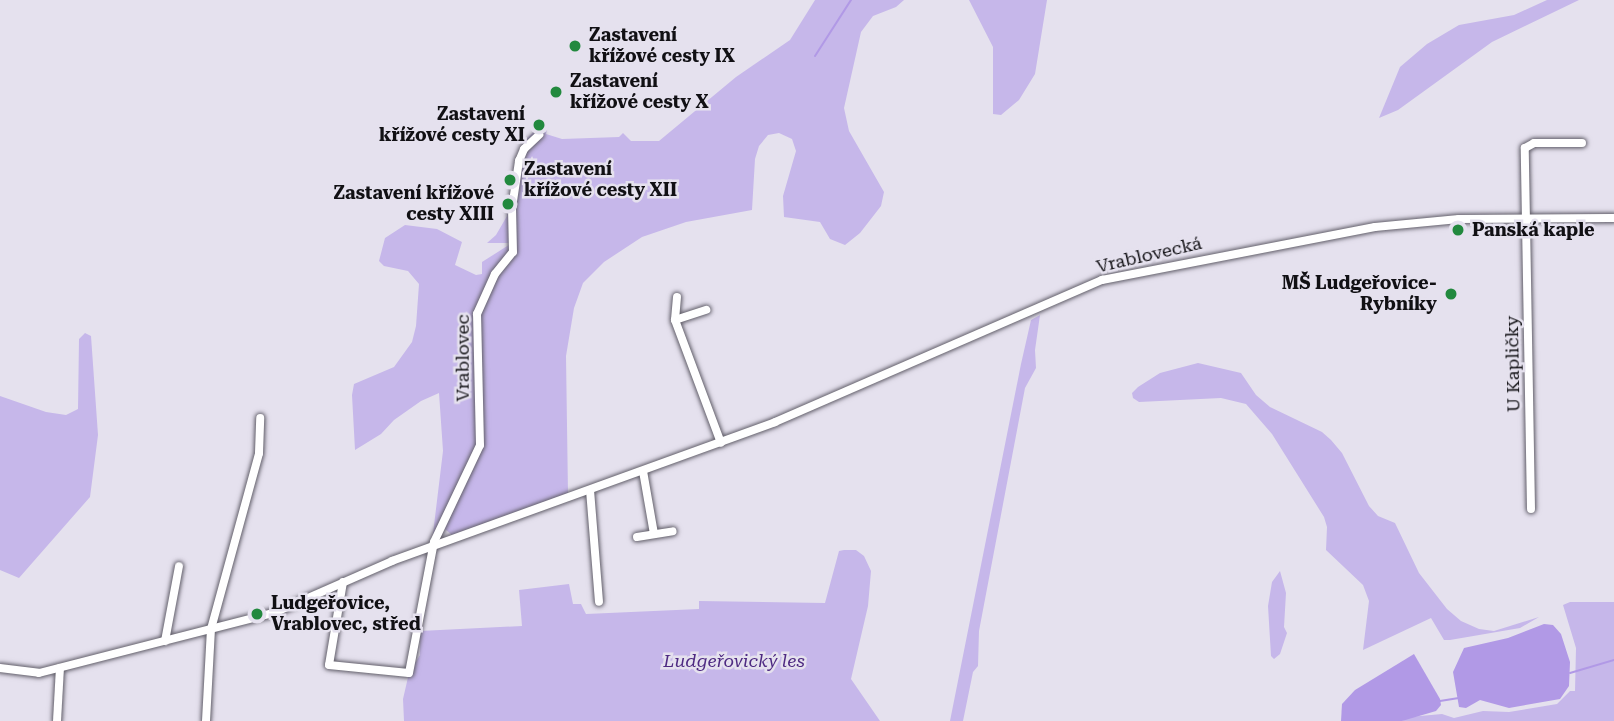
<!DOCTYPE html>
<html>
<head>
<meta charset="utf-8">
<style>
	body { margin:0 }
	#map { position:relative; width:1614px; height:721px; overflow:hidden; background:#e5e1ee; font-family:"Roboto Serif",serif }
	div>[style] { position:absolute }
	.green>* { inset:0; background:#c6b7ea }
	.water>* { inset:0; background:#b199e6 }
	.stream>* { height:2px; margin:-1px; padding:0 1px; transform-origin:1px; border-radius:1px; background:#b199e6 }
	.roads { filter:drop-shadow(0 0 2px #625f6a) drop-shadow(0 0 2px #625f6a) }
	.minor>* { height:8px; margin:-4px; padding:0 4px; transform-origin:4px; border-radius:4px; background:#fff }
	.dots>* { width:19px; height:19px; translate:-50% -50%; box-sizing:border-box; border:4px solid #e5e1ee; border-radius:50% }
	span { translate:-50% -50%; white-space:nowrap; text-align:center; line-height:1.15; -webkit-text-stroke:5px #e5e1ee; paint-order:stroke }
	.poi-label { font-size:18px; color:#111014; font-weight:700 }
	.left { translate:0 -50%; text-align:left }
	.right { translate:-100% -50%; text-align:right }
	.street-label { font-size:18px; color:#111014 }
	.park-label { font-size:18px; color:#4e2a82; font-style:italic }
</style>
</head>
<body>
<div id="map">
	<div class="green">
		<i style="clip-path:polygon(815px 0,904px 0,896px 7px,873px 16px,861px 32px,844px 108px,849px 131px,884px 192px,881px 206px,860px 233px,845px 245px,830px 239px,820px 222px,784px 217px,783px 196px,796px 151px,792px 139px,779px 133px,768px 135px,759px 146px,755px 159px,752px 210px,686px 222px,642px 237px,604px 262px,583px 283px,574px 308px,566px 356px,568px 494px,452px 535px,440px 525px,432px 542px,443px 451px,439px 393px,421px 401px,394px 420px,381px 434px,355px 450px,352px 395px,354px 384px,394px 367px,412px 342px,416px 326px,419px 284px,408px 271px,384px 266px,379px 261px,385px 238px,405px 225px,437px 229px,462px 242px,455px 265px,476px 275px,482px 274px,482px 262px,512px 243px,487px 243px,496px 235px,507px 216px,515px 164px,524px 141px,539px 127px,547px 129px,546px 134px,562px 139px,619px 137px,623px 133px,631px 141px,659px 141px,736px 77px,790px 40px)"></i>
		<i style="clip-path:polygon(969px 0,1047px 0,1035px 74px,1019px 100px,1001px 115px,993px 114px,993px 47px)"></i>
		<i style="clip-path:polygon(1547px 0,1579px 0,1492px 42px,1398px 110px,1379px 118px,1400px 67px,1427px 44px,1459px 25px,1514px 15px)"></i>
		<i style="clip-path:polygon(1040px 315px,1035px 350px,1036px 368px,1025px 388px,979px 631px,978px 666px,973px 672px,963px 721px,950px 721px,1021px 364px,1031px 320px)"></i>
		<i style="clip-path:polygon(85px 333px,91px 336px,98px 435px,90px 497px,19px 578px,0 570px,0 396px,46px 412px,66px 415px,78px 409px,79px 339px)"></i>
		<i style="clip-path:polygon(1198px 363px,1241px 373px,1256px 395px,1270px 407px,1322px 432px,1331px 440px,1342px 453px,1369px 506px,1378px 516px,1395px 523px,1419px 573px,1447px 609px,1461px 621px,1479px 629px,1494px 631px,1539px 617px,1520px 628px,1450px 640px,1444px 640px,1431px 618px,1363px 650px,1369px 601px,1363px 585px,1326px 550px,1327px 527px,1324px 517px,1272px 434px,1246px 404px,1221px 398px,1139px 402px,1133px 398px,1132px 393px,1138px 387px,1160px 373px)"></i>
		<i style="clip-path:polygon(844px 550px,856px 550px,864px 556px,871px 571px,868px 606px,851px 679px,880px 721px,404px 721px,403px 699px,409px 673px,420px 655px,420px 631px,522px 626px,519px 590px,569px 584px,573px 604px,581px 604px,586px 614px,699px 609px,699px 601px,825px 603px,839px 551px)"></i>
		<i style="clip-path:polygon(1280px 571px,1286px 593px,1284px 627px,1287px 633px,1280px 654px,1274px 659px,1271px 656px,1268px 606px,1272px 582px)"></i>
		<i style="clip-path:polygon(1570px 602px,1614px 602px,1614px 721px,1402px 721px,1409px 717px,1442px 714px,1454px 718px,1483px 711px,1509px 712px,1557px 704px,1570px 691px,1575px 691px,1576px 648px,1563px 605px)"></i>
	</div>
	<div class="water">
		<i style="clip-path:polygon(1544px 624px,1553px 625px,1561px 634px,1570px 662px,1569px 686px,1560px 699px,1509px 708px,1480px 700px,1466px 708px,1459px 707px,1453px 672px,1464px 648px,1508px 638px)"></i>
		<i style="clip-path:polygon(1414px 654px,1440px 699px,1441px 705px,1436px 711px,1402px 721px,1341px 721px,1342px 704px,1355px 690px)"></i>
	</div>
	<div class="stream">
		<i style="left:815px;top:56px;width:67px;rotate:-57.3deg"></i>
		<i style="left:1570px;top:673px;width:46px;rotate:-16.5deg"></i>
		<i style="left:1440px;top:701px;width:19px;rotate:-9deg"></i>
	</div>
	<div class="roads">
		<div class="minor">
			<i style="left:677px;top:297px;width:23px;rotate:95deg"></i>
			<i style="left:675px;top:320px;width:131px;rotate:69.5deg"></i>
			<i style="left:675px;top:320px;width:33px;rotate:-18deg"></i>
			<i style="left:643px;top:471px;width:64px;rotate:80.1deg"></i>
			<i style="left:590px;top:490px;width:112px;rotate:85.4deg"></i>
			<i style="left:1531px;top:509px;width:361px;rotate:-91deg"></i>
			<i style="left:1525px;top:148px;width:10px;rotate:-29deg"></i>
			<i style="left:1534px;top:143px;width:48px"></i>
			<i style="left:637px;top:537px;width:36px;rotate:-9deg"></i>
			<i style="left:343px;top:582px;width:84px;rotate:99.6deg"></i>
			<i style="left:329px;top:665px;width:80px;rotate:5.7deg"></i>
			<i style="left:409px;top:673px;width:133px;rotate:-79.2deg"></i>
			<i style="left:434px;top:542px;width:107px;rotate:-64.6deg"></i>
			<i style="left:480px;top:445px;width:131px;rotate:-91.3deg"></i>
			<i style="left:477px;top:314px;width:44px;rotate:-65.8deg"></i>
			<i style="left:495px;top:274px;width:28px;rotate:-51deg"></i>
			<i style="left:513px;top:252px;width:44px;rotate:-91.3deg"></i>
			<i style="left:512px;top:208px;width:48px;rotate:-81.5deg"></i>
			<i style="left:519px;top:161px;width:13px;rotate:-67deg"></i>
			<i style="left:524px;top:149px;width:21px;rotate:-43deg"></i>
			<i style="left:165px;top:641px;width:76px;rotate:-79.4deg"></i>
			<i style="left:0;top:668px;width:39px;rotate:7deg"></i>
			<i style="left:39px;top:673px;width:245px;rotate:-14.4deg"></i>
			<i style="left:276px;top:612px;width:127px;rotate:-23.7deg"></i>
			<i style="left:392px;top:561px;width:407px;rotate:-19.9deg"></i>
			<i style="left:775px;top:422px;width:357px;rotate:-23.5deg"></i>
			<i style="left:1102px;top:280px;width:278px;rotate:-11deg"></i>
			<i style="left:1375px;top:227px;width:84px;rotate:-5.4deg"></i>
			<i style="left:1459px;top:219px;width:155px;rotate:-0.4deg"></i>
			<i style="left:57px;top:721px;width:53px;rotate:-86.8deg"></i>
			<i style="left:206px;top:721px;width:92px;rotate:-86.9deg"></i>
			<i style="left:211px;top:629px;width:182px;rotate:-74.7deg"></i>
			<i style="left:259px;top:453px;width:35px;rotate:-88deg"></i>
		</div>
	</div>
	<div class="dots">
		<i style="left:575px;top:46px;background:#22893e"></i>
		<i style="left:556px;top:92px;background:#22893e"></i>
		<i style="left:539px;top:125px;background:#22893e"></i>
		<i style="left:510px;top:180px;background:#22893e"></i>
		<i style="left:508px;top:204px;background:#22893e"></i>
		<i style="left:1458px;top:230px;background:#22893e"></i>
		<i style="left:1451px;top:294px;background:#22893e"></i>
		<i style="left:257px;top:614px;background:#22893e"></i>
	</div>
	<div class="poi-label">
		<span class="left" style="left:589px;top:46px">Zastavení<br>křížové cesty IX</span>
		<span class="left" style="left:570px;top:92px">Zastavení<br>křížové cesty X</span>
		<span class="right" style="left:525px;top:125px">Zastavení<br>křížové cesty XI</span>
		<span class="left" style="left:524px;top:180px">Zastavení<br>křížové cesty XII</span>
		<span class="right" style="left:494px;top:204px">Zastavení křížové<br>cesty XIII</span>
		<span class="left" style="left:1472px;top:230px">Panská kaple</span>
		<span class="right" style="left:1437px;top:294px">MŠ Ludgeřovice-<br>Rybníky</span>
		<span class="left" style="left:271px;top:614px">Ludgeřovice,<br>Vrablovec, střed</span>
	</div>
	<div class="street-label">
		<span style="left:1149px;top:255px;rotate:-13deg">Vrablovecká</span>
		<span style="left:463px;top:358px;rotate:-90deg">Vrablovec</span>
		<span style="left:1513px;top:364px;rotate:-91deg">U Kapličky</span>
	</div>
	<div class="park-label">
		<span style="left:734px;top:661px">Ludgeřovický les</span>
	</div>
</div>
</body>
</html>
